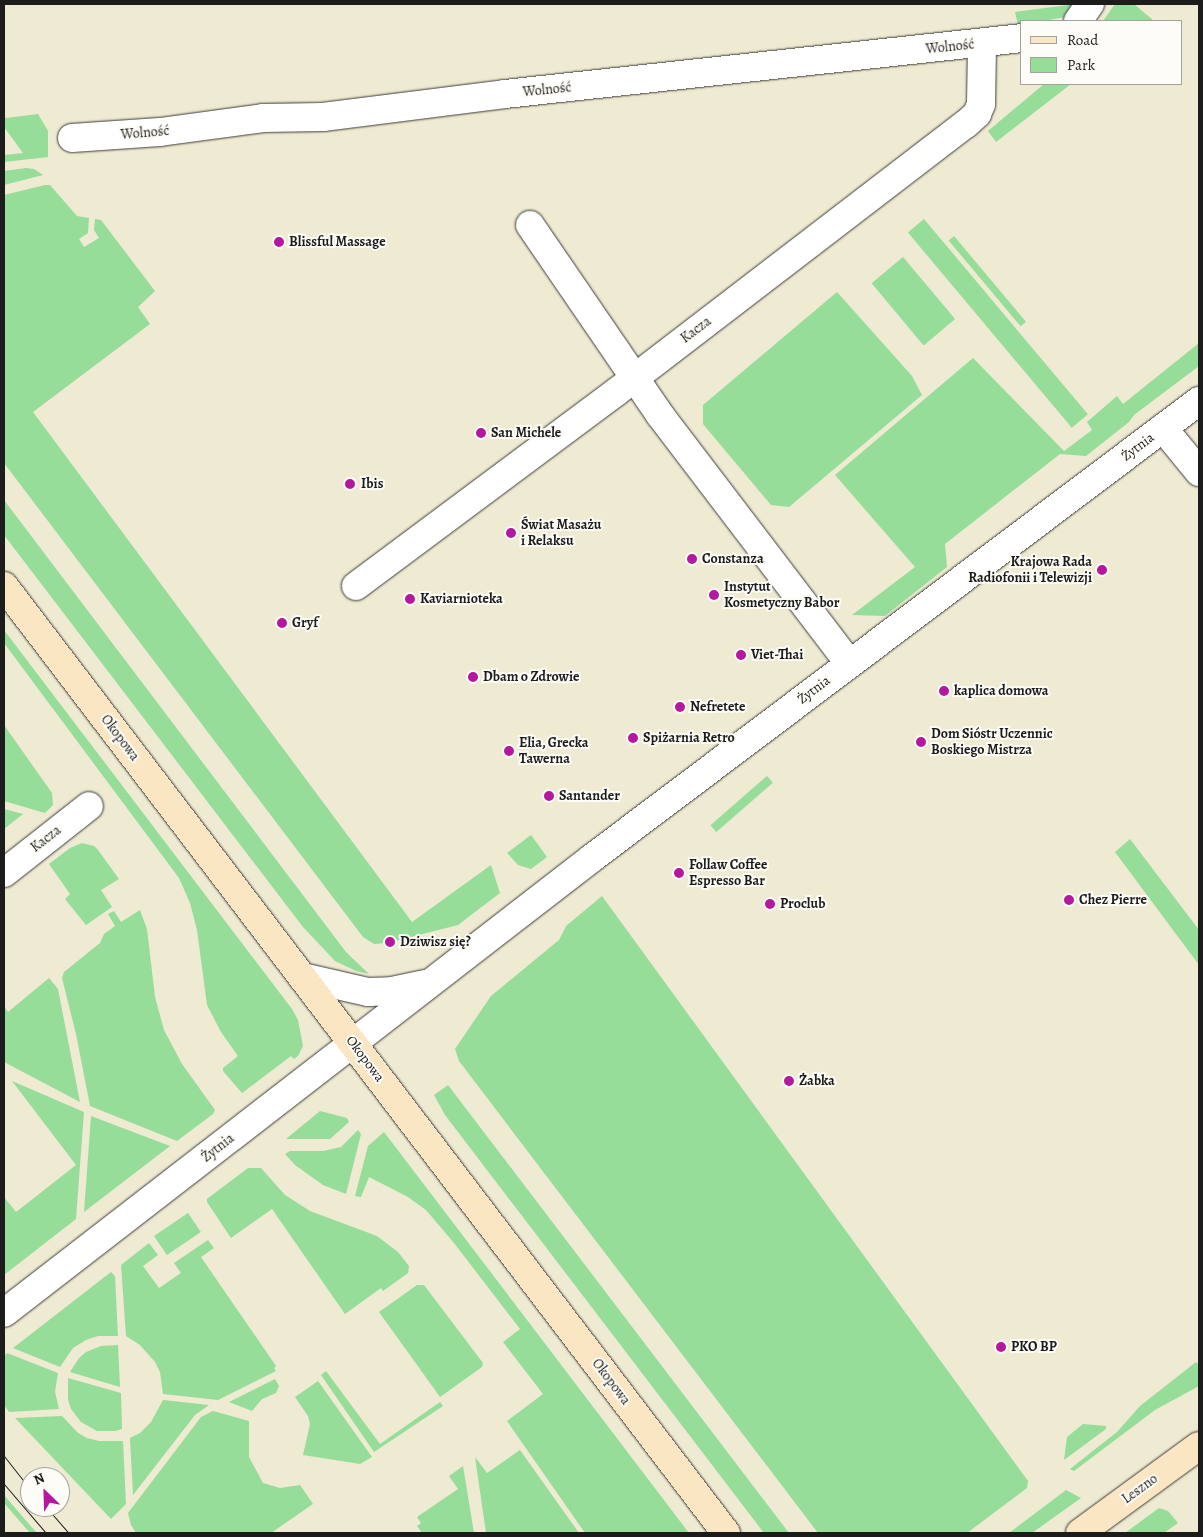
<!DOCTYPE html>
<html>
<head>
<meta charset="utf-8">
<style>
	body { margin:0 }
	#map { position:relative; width:1203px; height:1537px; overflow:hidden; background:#efead2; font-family:Alegreya,serif }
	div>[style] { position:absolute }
	.green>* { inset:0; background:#95dd98; transform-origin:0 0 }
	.roads { filter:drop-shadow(0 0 1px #3c3b37) drop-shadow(0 0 1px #3c3b37) }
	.minor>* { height:28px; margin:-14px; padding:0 14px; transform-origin:14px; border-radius:14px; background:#fff }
	.secondary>* { height:28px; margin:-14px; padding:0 14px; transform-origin:14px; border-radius:14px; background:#fbe6c4 }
	.tram>* { height:1px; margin:-0.5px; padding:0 0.5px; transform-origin:0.5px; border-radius:0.5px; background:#1c1c1c }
	.dots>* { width:14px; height:14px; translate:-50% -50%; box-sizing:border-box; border:2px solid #fdfcf7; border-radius:50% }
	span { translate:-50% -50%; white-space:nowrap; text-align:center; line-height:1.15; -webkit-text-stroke:4px #fdfcf7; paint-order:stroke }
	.street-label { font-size:14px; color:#1c1c1c }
	.poi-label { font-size:14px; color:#1c1c1c; font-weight:700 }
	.left { translate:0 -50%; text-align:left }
	.right { translate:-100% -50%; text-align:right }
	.frame { position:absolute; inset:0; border:5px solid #1c1c1c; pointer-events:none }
	.legend { position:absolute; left:1020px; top:20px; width:162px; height:65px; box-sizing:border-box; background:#fdfcf7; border:1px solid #a3a29f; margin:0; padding:6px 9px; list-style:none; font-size:15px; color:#1c1c1c }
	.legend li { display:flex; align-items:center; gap:10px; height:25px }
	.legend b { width:25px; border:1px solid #a3a29f }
	.north { position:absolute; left:20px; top:1467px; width:50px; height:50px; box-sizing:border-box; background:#fdfcf7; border:1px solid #a3a29f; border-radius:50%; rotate:336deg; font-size:14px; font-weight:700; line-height:20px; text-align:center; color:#1c1c1c }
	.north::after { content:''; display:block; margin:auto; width:18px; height:22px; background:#b5179e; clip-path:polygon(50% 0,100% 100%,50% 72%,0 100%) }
</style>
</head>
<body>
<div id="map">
	<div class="green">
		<i style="clip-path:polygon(1076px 4px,1073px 11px,1065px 17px,1043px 21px,1022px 21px,1022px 24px,1018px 25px,1015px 12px)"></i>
		<i style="clip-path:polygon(1115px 4px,1134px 4px,1154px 21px,1103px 21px)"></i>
		<i style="clip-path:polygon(1044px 84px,1071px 84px,996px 142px,988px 131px)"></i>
		<i style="clip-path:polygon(38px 114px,48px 131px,48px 157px,4px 162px,4px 155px,23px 153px,4px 127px,4px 116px,6px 118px)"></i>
		<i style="clip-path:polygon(26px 168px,34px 169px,43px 175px,4px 185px,4px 171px)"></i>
		<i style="clip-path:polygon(45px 185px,50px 185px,77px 216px,89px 218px,88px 233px,79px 239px,84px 247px,99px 238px,94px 230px,95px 219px,101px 220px,155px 291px,138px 307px,150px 324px,33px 412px,412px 922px,491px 865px,500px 893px,458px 925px,387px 943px,374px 944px,363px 937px,4px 463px,4px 195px)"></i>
		<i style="left:924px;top:219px;width:255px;height:21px;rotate:50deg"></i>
		<i style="left:954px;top:236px;width:112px;height:7px;rotate:50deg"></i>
		<i style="left:903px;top:257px;width:81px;height:41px;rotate:50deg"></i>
		<i style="clip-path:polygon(837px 292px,912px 376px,922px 395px,789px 507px,771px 505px,703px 424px,703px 405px)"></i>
		<i style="clip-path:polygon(1199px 343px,1199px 366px,1134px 415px,1129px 422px,1086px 456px,1060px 454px,945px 544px,947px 567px,885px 616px,852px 615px,915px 567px,835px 475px,973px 358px,1064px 451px,1092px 430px,1087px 422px,1117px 396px,1123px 404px)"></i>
		<i style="clip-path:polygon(4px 500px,346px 952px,369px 974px,356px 971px,335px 961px,303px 927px,4px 535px)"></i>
		<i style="clip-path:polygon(4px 630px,292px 1009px,298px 1020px,303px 1046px,298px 1056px,294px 1059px,291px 1056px,242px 1093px,223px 1071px,223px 1068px,238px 1056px,221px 1032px,207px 1005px,197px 930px,190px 903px,179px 878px,4px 643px)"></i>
		<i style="clip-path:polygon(4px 725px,52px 793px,53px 805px,45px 813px,4px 801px)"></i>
		<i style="left:767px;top:776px;width:9px;height:75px;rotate:49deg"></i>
		<i style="clip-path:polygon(4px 809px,23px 814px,4px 829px)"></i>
		<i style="clip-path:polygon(531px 835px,547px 857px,531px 869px,518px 865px,507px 853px)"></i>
		<i style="clip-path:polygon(1130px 839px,1199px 930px,1199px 965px,1115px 852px)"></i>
		<i style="clip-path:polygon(82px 843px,94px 846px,98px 850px,119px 879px,101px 890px,112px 907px,86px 925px,65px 899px,70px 894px,49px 864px,70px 848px)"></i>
		<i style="clip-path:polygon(602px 896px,1028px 1481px,1027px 1488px,967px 1533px,818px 1533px,459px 1061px,455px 1049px,491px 996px,559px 940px,566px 926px)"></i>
		<i style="clip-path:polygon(140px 910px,147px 929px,155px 997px,164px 1030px,182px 1064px,215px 1110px,213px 1114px,177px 1141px,90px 1106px,76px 1034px,62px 978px,64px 972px,100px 943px,104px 934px,115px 926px,108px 914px,114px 911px,121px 922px)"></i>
		<i style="clip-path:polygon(49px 978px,58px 989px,80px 1102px,4px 1062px,4px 1006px,8px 1012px)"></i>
		<i style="clip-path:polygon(12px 1081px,84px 1112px,76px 1219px,4px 1275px,4px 1197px,16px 1212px,76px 1165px)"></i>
		<i style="clip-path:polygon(448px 1085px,789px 1533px,764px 1533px,445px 1115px,434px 1095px)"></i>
		<i style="clip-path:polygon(320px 1111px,347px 1118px,349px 1122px,330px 1139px,286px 1139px)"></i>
		<i style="clip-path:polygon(91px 1116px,170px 1146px,84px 1212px)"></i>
		<i style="clip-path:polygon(358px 1130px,361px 1134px,346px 1194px,323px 1185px,295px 1165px,285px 1154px,290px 1151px,323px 1151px,341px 1147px)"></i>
		<i style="clip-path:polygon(384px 1132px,540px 1337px,689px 1533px,585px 1533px,507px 1421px,543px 1394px,503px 1342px,520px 1329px,454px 1243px,426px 1210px,408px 1197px,369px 1177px,361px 1197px,355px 1196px,368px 1146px)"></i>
		<i style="clip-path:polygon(248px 1168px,261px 1168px,285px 1195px,310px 1211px,377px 1236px,398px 1252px,409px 1266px,408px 1273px,383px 1291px,381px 1288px,345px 1314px,272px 1209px,231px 1238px,207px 1202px,207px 1199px)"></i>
		<i style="left:188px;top:1213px;width:23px;height:41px;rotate:56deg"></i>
		<i style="clip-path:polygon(208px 1240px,214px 1248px,201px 1257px,276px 1366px,274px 1368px,276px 1371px,218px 1400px,163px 1394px,160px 1372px,155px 1362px,140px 1345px,126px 1336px,121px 1265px,149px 1243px,158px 1255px,143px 1266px,159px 1288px,181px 1273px,174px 1263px)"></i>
		<i style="clip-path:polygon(111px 1272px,115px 1276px,118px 1336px,98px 1336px,86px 1340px,73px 1348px,60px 1367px,13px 1348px)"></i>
		<i style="clip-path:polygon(417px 1285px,424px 1285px,483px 1363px,482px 1367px,440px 1397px,379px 1312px)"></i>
		<i style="clip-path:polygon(118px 1345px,120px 1387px,70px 1372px,79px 1358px,86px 1352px,101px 1346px)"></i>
		<i style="clip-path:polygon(7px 1353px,58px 1373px,55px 1392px,59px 1409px,9px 1412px,4px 1405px,4px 1356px)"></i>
		<i style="clip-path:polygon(1196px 1362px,1199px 1365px,1199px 1386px,1155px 1410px,1074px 1471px,1070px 1469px,1117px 1432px,1140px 1406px)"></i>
		<i style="clip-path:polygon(326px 1371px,380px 1444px,440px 1402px,443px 1406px,374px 1452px,321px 1375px)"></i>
		<i style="clip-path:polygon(68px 1378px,121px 1393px,122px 1429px,115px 1431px,97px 1431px,81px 1422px,71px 1409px,68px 1400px)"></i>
		<i style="clip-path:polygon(275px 1379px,279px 1386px,276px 1393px,262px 1399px,252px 1411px,229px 1402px)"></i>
		<i style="clip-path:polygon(318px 1381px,372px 1457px,360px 1464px,303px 1455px,310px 1424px,308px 1416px,295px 1397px)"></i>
		<i style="clip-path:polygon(163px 1400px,209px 1405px,195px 1415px,133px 1495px,130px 1438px,140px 1433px,151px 1422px)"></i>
		<i style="clip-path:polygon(213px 1411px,249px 1421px,249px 1457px,263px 1483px,280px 1488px,300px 1485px,313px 1504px,271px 1533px,136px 1533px,131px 1525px,128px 1513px,201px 1417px)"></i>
		<i style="clip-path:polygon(62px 1416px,78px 1433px,87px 1438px,99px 1441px,123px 1441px,126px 1504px,111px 1519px,15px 1418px)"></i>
		<i style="clip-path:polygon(1083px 1424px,1106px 1426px,1106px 1429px,1064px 1460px,1067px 1437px)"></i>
		<i style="clip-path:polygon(520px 1450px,579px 1533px,486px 1533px,475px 1457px,487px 1473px)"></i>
		<i style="clip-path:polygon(463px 1466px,474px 1533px,422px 1533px,417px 1526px,421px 1523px,417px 1517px,458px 1489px,449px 1476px)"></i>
		<i style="clip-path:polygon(1066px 1490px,1081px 1498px,1032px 1533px,1009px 1533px)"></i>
		<i style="clip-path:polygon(4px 1495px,28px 1523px,37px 1533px,30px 1533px,4px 1503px)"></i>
		<i style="clip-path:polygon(1159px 1508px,1168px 1511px,1178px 1523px,1164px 1533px,1125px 1533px)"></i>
	</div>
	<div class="roads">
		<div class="minor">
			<i style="left:1078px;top:21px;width:21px;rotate:-55deg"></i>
			<i style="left:72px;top:138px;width:88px;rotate:-3.9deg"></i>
			<i style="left:160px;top:132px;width:104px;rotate:-7.7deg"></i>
			<i style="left:263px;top:118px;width:60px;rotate:-1deg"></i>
			<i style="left:323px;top:117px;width:183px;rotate:-7.2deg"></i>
			<i style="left:505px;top:94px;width:520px;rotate:-6.18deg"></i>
			<i style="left:530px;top:225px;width:230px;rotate:55.6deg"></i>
			<i style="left:660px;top:415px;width:312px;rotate:52.7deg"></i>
			<i style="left:1163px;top:428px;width:57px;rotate:50.7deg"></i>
			<i style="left:356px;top:586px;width:323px;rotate:-36.7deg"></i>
			<i style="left:615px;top:393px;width:442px;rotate:-37.5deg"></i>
			<i style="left:966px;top:124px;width:15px;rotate:-42deg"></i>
			<i style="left:977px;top:114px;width:11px;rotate:-68deg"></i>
			<i style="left:981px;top:104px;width:60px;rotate:-89deg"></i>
			<i style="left:4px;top:873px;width:108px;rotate:-38.2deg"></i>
			<i style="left:302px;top:977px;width:68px;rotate:12.8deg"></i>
			<i style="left:368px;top:992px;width:24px;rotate:-2deg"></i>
			<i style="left:392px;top:991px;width:34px;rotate:-12deg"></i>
			<i style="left:4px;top:1313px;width:743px;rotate:-37.73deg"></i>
			<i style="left:592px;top:858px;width:760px;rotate:-36.98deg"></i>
		</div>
		<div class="secondary">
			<i style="left:4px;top:586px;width:1191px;rotate:52.68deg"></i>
			<i style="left:1080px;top:1533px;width:147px;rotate:-36.2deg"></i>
		</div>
	</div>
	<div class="tram">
		<i style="left:4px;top:1456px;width:42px;rotate:51.8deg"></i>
		<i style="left:4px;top:1484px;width:65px;rotate:49.4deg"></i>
		<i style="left:46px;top:1507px;width:35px;rotate:49deg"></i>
	</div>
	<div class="dots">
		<i style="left:279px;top:242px;background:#b5179e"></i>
		<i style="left:481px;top:433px;background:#b5179e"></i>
		<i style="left:350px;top:484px;background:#b5179e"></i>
		<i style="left:511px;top:533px;background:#b5179e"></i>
		<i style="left:692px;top:559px;background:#b5179e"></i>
		<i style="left:1102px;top:570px;background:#b5179e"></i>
		<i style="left:714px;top:595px;background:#b5179e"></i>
		<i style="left:410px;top:599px;background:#b5179e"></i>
		<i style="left:282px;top:623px;background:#b5179e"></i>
		<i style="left:741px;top:655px;background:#b5179e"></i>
		<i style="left:473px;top:677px;background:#b5179e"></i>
		<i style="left:944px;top:691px;background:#b5179e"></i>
		<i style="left:680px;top:707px;background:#b5179e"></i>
		<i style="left:633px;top:738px;background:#b5179e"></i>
		<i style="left:921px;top:742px;background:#b5179e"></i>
		<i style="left:509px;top:751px;background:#b5179e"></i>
		<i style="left:549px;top:796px;background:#b5179e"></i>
		<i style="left:679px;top:873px;background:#b5179e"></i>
		<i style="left:1069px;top:900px;background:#b5179e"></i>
		<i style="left:770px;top:904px;background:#b5179e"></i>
		<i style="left:390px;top:942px;background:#b5179e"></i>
		<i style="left:789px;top:1081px;background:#b5179e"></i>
		<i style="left:1001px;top:1347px;background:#b5179e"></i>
	</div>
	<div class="street-label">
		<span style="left:950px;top:47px;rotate:-6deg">Wolność</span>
		<span style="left:547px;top:90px;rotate:-6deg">Wolność</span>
		<span style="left:145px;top:133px;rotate:-5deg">Wolność</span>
		<span style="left:696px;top:330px;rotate:-37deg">Kacza</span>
		<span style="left:1138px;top:447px;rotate:-37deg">Żytnia</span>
		<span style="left:814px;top:690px;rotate:-37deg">Żytnia</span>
		<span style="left:120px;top:738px;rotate:53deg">Okopowa</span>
		<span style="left:46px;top:839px;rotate:-38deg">Kacza</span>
		<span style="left:365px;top:1059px;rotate:53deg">Okopowa</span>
		<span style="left:218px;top:1148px;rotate:-38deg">Żytnia</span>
		<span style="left:611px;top:1382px;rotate:53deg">Okopowa</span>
		<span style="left:1140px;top:1489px;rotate:-36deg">Leszno</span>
	</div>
	<div class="poi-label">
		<span class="left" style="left:289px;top:242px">Blissful Massage</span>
		<span class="left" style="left:491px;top:433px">San Michele</span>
		<span class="left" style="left:361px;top:484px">Ibis</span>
		<span class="left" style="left:521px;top:533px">Świat Masażu<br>i Relaksu</span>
		<span class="left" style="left:702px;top:559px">Constanza</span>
		<span class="right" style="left:1092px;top:570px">Krajowa Rada<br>Radiofonii i Telewizji</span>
		<span class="left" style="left:724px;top:595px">Instytut<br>Kosmetyczny Babor</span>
		<span class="left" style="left:420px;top:599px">Kaviarnioteka</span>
		<span class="left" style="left:292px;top:623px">Gryf</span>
		<span class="left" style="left:751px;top:655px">Viet-Thai</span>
		<span class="left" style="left:483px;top:677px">Dbam o Zdrowie</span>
		<span class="left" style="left:954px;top:691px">kaplica domowa</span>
		<span class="left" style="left:690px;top:707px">Nefretete</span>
		<span class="left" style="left:931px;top:742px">Dom Sióstr Uczennic<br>Boskiego Mistrza</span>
		<span class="left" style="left:643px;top:738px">Spiżarnia Retro</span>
		<span class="left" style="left:519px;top:751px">Elia, Grecka<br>Tawerna</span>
		<span class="left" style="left:559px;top:796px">Santander</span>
		<span class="left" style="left:689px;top:873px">Follaw Coffee<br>Espresso Bar</span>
		<span class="left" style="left:1079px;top:900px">Chez Pierre</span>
		<span class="left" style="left:780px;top:904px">Proclub</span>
		<span class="left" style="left:400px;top:942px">Dziwisz się?</span>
		<span class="left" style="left:799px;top:1081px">Żabka</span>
		<span class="left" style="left:1011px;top:1347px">PKO BP</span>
	</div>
	<div class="frame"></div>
	<ul class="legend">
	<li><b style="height:6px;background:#fbe6c4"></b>Road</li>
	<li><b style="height:14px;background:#95dd98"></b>Park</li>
	</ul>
	<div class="north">N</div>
</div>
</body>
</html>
